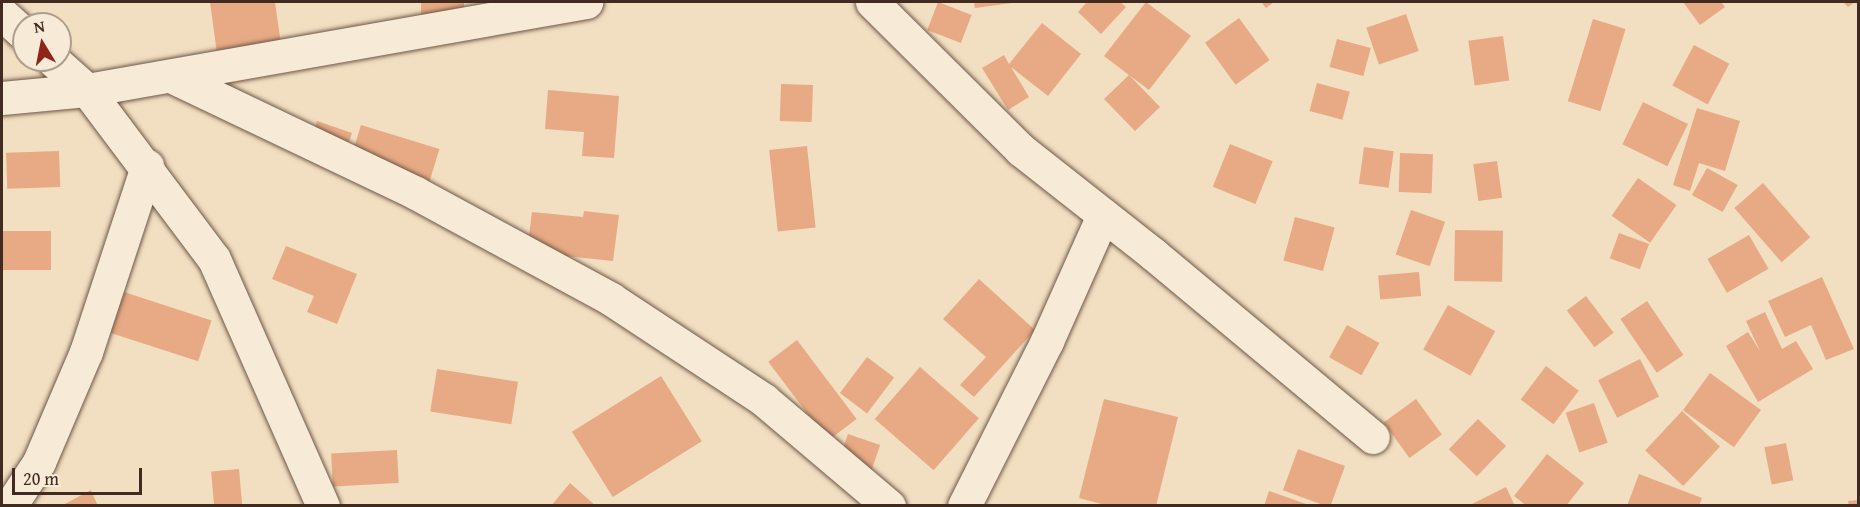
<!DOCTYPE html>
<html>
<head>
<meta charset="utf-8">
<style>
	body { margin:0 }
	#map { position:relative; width:1860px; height:507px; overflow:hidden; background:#f2dec1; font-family:"Gentium Book Plus",serif }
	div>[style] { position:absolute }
	.building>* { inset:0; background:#e7aa84; transform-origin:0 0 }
	.roads { filter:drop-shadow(0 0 2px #6d5748) drop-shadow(0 0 2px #6d5748) }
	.minor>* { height:33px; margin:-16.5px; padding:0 16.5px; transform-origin:16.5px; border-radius:16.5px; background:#f7ead7 }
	span { translate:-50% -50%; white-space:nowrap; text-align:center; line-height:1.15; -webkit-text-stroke:6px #f7ead7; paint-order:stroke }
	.frame { position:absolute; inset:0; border:3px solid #412a20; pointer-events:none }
	.north { position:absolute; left:12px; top:12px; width:60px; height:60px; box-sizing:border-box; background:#f7ead7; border:2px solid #ae9d8e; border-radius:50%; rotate:350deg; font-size:16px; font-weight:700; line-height:24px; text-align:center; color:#412a20 }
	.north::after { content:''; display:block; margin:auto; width:21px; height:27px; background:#8f2418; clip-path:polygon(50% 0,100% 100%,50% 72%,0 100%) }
	.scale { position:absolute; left:12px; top:468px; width:130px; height:27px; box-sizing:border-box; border:3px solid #412a20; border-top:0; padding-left:8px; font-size:18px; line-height:21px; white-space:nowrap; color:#412a20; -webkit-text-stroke:4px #f7ead7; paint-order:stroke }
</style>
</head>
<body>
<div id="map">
	<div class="building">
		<i style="clip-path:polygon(210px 2px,275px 2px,282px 52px,218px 61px)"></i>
		<i style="left:421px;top:2px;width:43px;height:14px"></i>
		<i style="left:938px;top:2px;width:36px;height:30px;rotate:21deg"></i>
		<i style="clip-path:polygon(974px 2px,1012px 2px,1012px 3px,975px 8px)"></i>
		<i style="clip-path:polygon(1087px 2px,1120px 2px,1126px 7px,1101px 34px,1078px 12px)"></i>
		<i style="clip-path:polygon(1146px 2px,1191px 36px,1149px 90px,1129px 75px,1160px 107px,1135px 131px,1104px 99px,1129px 75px,1104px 56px)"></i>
		<i style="clip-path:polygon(1261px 2px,1274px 2px,1266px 8px)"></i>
		<i style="clip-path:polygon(1683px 2px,1721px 2px,1725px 7px,1700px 25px)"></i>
		<i style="clip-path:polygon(1843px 2px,1855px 2px,1848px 7px)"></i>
		<i style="left:1406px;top:14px;width:39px;height:42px;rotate:71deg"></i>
		<i style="left:1239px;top:18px;width:52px;height:42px;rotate:54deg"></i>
		<i style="left:1593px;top:19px;width:34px;height:86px;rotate:17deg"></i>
		<i style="clip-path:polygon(1042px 23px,1081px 54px,1048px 96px,1011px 67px,1029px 97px,1008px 110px,982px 68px,1004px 55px,1009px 64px)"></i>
		<i style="left:1503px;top:36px;width:45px;height:35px;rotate:82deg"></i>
		<i style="left:1337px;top:39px;width:35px;height:29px;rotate:15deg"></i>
		<i style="left:1694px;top:45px;width:40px;height:46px;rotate:28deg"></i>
		<i style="left:1317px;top:83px;width:34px;height:29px;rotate:15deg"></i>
		<i style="left:781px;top:84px;width:32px;height:37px;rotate:2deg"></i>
		<i style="clip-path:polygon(548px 90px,619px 96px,614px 158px,582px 156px,584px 132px,545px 129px)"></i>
		<i style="left:1643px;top:102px;width:50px;height:47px;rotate:26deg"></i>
		<i style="clip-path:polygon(1697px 108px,1740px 121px,1725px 171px,1699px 163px,1690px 191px,1673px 185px)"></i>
		<i style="left:317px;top:121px;width:37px;height:28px;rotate:19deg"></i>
		<i style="left:361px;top:125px;width:82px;height:36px;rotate:17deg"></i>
		<i style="left:1230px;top:144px;width:46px;height:46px;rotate:22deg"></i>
		<i style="left:807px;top:146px;width:82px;height:38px;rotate:84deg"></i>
		<i style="left:1364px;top:147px;width:30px;height:37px;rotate:8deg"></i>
		<i style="left:59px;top:151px;width:36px;height:53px;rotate:88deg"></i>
		<i style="left:1400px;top:153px;width:33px;height:39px;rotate:2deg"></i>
		<i style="left:1497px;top:161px;width:37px;height:24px;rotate:82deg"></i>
		<i style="left:1707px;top:168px;width:35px;height:31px;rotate:29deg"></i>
		<i style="left:1638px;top:178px;width:47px;height:46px;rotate:35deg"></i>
		<i style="left:1763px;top:183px;width:72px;height:38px;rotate:49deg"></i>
		<i style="left:1411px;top:210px;width:36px;height:47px;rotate:19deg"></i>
		<i style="clip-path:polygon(584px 211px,619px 215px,613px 261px,527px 252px,532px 212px,583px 217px)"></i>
		<i style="left:1295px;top:217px;width:41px;height:45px;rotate:15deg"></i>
		<i style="left:1455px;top:230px;width:48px;height:51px;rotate:1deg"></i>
		<i style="left:2px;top:231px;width:49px;height:39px"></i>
		<i style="left:1619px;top:233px;width:32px;height:27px;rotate:20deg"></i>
		<i style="left:1749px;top:235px;width:39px;height:48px;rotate:60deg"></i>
		<i style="clip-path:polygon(286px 246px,357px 274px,337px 324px,307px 312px,314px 296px,272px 279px)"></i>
		<i style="left:1419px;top:272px;width:24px;height:41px;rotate:85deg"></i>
		<i style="clip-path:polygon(1822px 277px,1854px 349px,1826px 360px,1811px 325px,1785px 337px,1768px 301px)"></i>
		<i style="clip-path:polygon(979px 279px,1035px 330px,974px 397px,960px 385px,986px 357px,943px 319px)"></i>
		<i style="left:124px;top:292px;width:92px;height:43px;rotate:18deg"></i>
		<i style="left:1586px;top:296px;width:46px;height:24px;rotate:53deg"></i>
		<i style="left:1647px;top:301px;width:65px;height:32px;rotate:56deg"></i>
		<i style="left:1448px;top:305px;width:54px;height:51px;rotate:29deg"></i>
		<i style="clip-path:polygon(1765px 312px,1782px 349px,1764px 359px,1796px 341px,1813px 369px,1758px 402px,1726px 346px,1748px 332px,1760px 351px,1746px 321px)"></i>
		<i style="left:1347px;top:325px;width:37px;height:37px;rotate:29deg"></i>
		<i style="left:797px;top:340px;width:99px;height:36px;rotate:53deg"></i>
		<i style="left:867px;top:357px;width:34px;height:45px;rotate:37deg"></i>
		<i style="left:1640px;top:359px;width:42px;height:47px;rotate:63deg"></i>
		<i style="left:1546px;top:366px;width:41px;height:42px;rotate:37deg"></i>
		<i style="left:920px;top:367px;width:78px;height:69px;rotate:41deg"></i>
		<i style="left:437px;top:369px;width:82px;height:43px;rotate:9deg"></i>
		<i style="left:1710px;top:373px;width:63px;height:46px;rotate:36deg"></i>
		<i style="left:661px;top:376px;width:77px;height:105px;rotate:58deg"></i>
		<i style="clip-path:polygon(1104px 399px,1178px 417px,1156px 506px,1109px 506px,1079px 498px)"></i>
		<i style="left:1416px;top:399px;width:44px;height:40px;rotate:54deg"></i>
		<i style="left:1594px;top:403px;width:42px;height:30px;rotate:71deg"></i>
		<i style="left:1682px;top:411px;width:52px;height:54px;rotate:43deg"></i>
		<i style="left:1478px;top:419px;width:39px;height:42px;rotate:44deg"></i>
		<i style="left:848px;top:434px;width:34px;height:32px;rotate:19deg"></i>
		<i style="left:1786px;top:443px;width:38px;height:22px;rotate:79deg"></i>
		<i style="left:1298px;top:449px;width:50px;height:44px;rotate:20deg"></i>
		<i style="left:397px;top:450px;width:33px;height:66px;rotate:87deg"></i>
		<i style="clip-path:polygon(1547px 454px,1584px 483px,1566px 506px,1527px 506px,1514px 496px)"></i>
		<i style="left:239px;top:469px;width:37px;height:28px;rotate:85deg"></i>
		<i style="clip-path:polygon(1639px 474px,1702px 498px,1699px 506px,1627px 506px)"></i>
		<i style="clip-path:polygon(570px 483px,596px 506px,551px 506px)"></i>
		<i style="clip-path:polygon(1506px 487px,1515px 506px,1468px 506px)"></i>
		<i style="clip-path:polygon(91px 490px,98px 506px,61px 506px)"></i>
		<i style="clip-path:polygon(1269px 491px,1309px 505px,1309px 506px,1264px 506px)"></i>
		<i style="clip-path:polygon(1858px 500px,1858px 506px,1849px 506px,1848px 501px)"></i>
	</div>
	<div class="roads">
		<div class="minor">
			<i style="left:872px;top:2px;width:210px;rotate:44.8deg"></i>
			<i style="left:1021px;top:150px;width:168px;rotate:38.2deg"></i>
			<i style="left:1153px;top:254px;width:286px;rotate:39.8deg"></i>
			<i style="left:2px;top:14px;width:30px;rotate:42deg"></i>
			<i style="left:53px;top:60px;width:45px;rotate:41.4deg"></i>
			<i style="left:87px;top:90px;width:211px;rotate:53.1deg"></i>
			<i style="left:214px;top:259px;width:270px;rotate:66.2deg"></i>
			<i style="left:171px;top:76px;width:272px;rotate:25.5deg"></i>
			<i style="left:416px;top:193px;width:222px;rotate:28.5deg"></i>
			<i style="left:611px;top:299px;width:183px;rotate:33.4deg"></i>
			<i style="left:764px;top:400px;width:164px;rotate:40.3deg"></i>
			<i style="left:2px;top:98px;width:85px;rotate:-5.4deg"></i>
			<i style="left:87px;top:90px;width:507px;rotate:-10deg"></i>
			<i style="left:10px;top:506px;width:53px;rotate:-56.6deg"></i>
			<i style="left:39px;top:462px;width:120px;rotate:-66.9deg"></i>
			<i style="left:86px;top:352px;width:196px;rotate:-71.8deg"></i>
			<i style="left:964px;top:506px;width:185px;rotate:-63.3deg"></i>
			<i style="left:1047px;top:341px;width:138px;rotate:-66deg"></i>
		</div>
	</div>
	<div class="frame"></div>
	<div class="north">N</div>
	<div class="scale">20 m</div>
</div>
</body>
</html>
